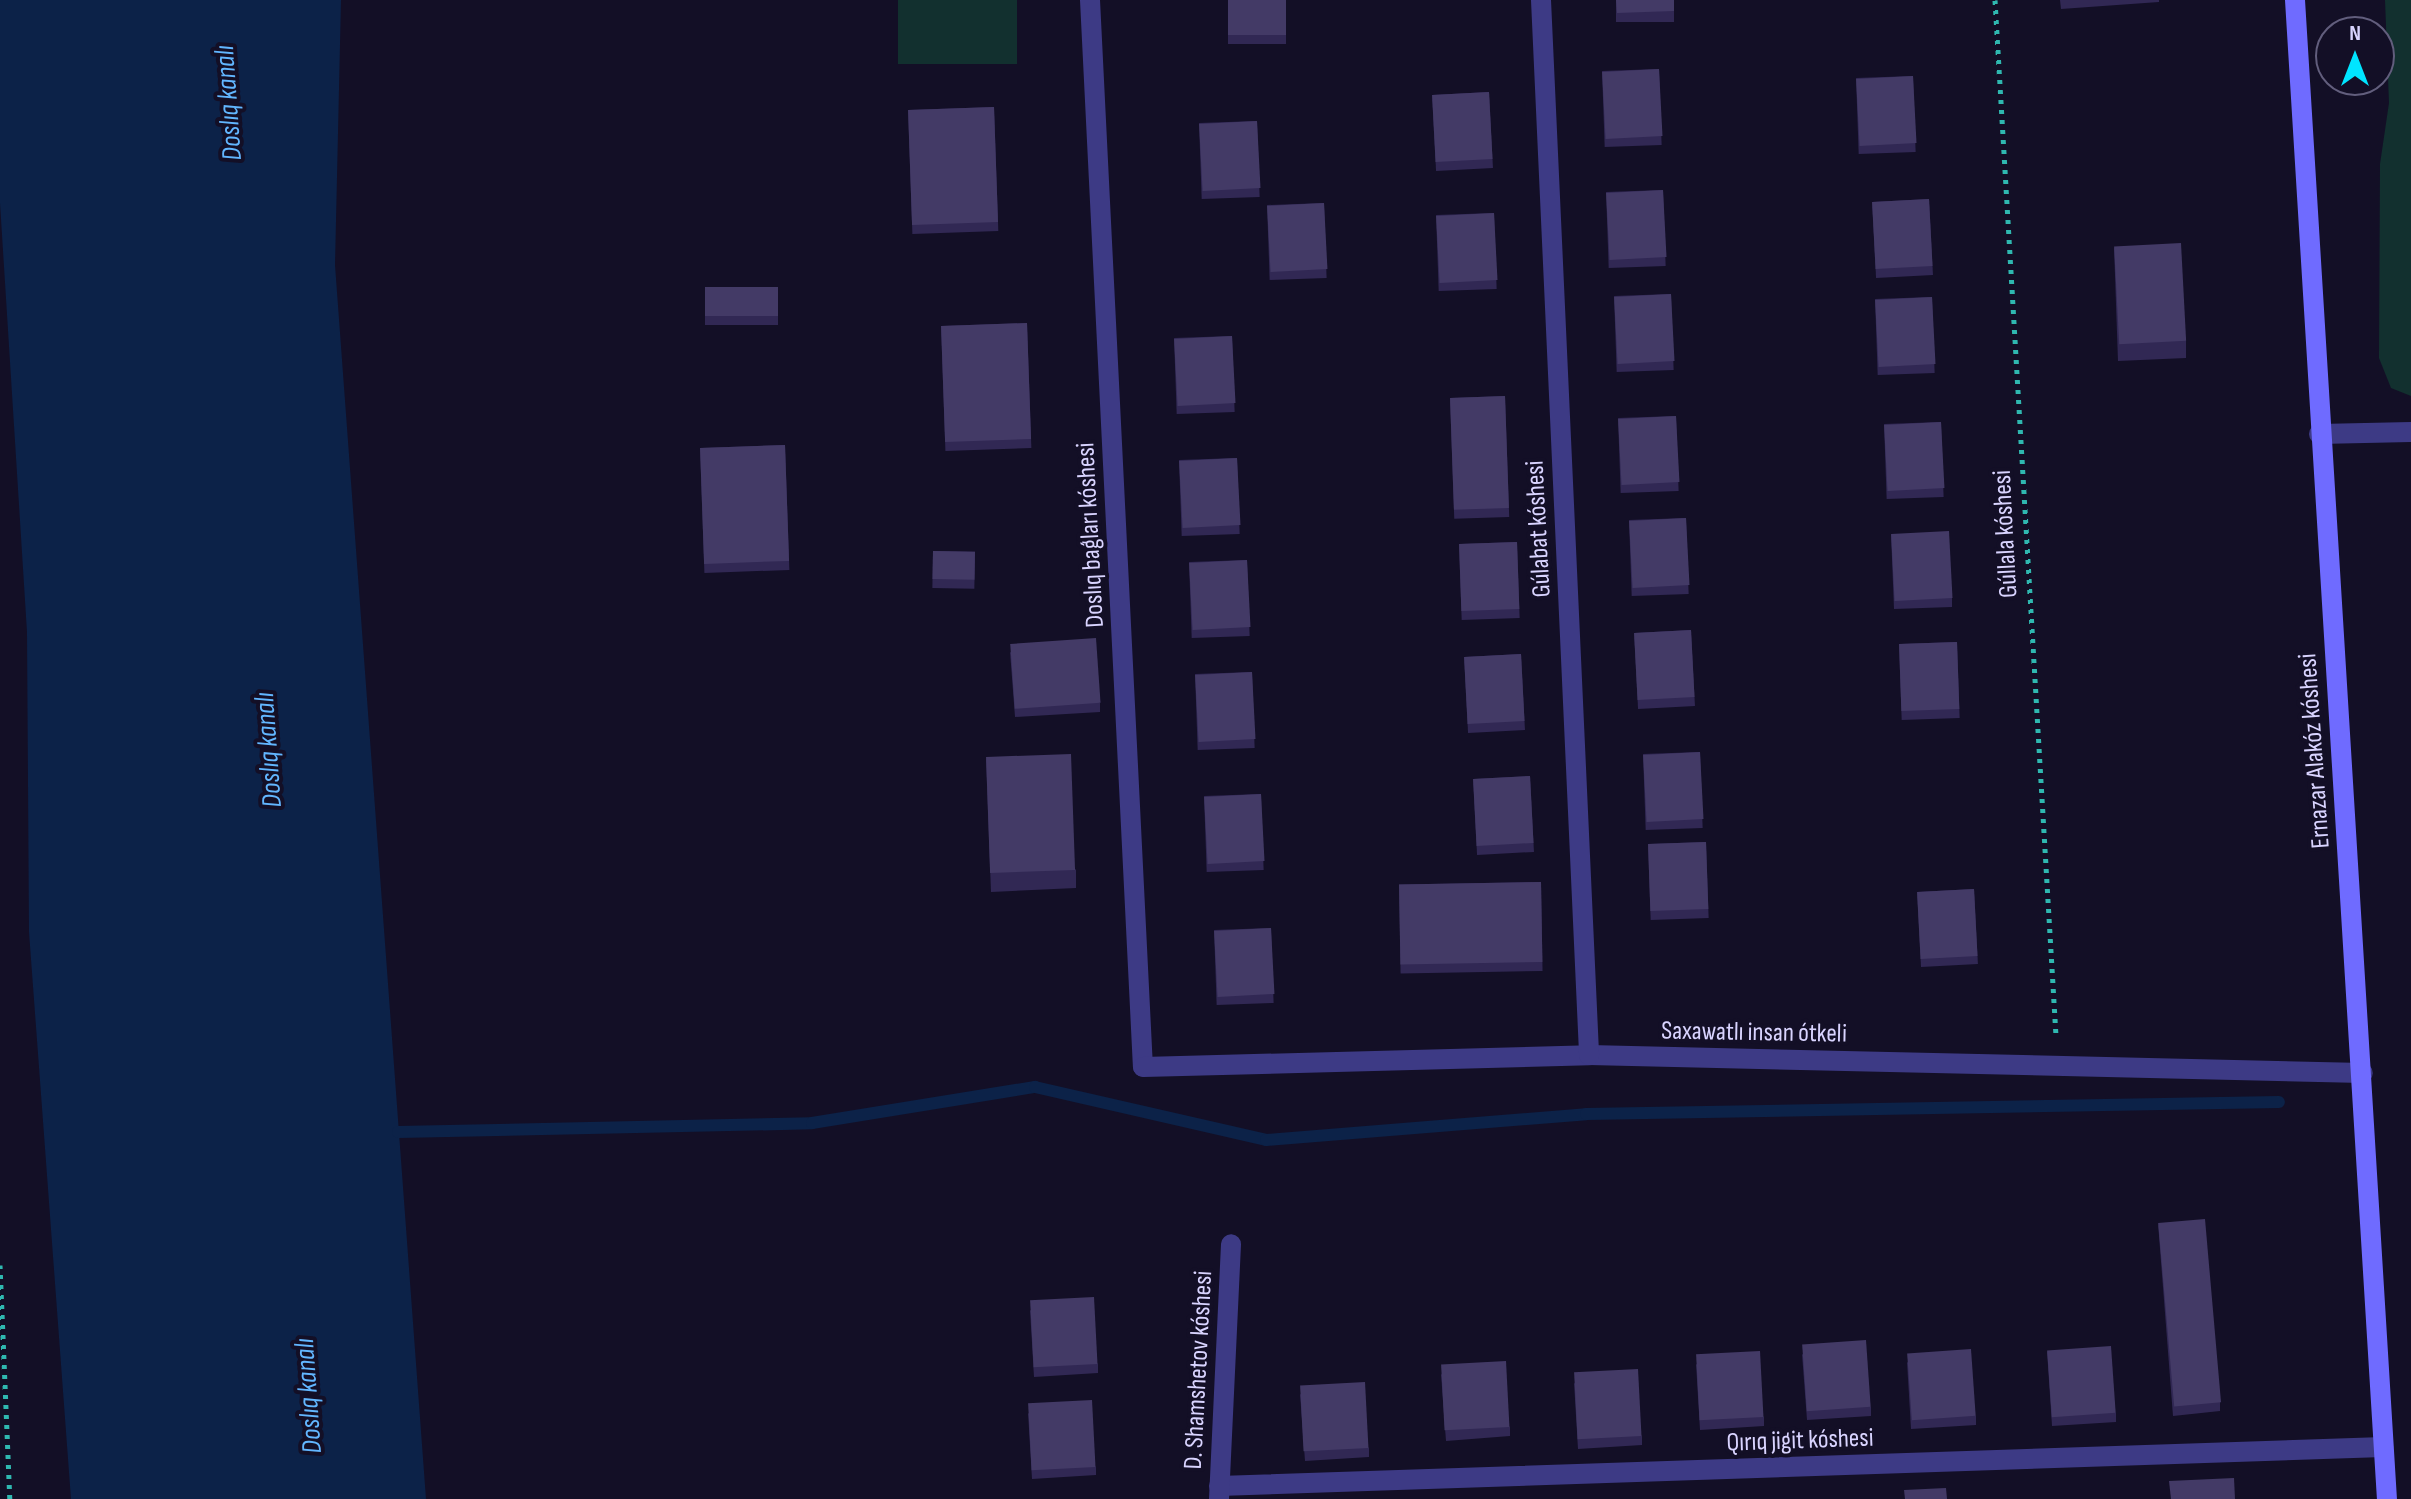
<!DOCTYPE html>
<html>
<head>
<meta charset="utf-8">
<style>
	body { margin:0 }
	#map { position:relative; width:2411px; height:1499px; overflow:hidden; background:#130f26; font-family:"Sofia Sans Condensed",sans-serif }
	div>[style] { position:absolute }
	.green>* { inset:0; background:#12302f; transform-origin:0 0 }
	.water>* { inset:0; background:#0c2248 }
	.stream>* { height:12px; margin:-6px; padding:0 6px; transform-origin:6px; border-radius:6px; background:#0c2248 }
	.path>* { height:5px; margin-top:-2.5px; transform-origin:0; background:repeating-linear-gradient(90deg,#2fb8b0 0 4px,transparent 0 10px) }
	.minor>* { height:20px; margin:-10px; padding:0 10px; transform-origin:10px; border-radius:10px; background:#3d3a85 }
	.secondary>* { height:20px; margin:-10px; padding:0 10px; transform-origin:10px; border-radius:10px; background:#6f6bff }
	.wall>* { inset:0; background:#312854; transform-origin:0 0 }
	.building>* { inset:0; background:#433a66; transform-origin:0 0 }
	span { translate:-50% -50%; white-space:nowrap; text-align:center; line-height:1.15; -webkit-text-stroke:8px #130f26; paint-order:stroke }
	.street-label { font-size:26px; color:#d9d4ff }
	.water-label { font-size:28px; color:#62b6ff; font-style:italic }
	.north { position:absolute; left:2315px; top:16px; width:80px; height:80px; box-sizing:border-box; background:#130f26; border:2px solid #625e7d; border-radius:50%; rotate:0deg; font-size:22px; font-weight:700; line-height:32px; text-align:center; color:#d9d4ff }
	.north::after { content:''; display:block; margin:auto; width:28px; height:36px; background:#00e5ff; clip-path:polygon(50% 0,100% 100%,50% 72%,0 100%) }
</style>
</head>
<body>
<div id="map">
	<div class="green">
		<i style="left:898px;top:0;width:119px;height:64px"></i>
		<i style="clip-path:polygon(2385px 0,2411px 0,2411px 396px,2391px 388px,2379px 358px,2380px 164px,2389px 103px)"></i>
	</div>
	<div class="water">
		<i style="clip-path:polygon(0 0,341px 0,335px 265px,426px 1499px,71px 1499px,29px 932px,27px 632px,0 203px)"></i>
	</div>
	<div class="stream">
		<i style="left:398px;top:1132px;width:414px;rotate:-1.2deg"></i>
		<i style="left:812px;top:1123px;width:226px;rotate:-9.2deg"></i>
		<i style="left:1035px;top:1087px;width:237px;rotate:12.9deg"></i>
		<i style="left:1266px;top:1140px;width:321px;rotate:-4.6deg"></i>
		<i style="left:1586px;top:1114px;width:693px;rotate:-0.99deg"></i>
	</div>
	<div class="path">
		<i style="left:1995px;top:0;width:1039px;rotate:86.63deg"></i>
		<i style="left:0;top:1265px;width:234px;rotate:87.6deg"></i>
	</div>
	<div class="minor">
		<i style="left:1090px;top:0;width:1068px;rotate:87.16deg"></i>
		<i style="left:1143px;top:1067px;width:446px;rotate:-1.5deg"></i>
		<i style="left:1589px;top:1055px;width:774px;rotate:1.33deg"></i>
		<i style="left:1541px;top:0;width:1056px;rotate:87.39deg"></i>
		<i style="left:2319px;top:434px;width:92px;rotate:-1.2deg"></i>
		<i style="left:1219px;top:1486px;width:1165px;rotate:-1.92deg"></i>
		<i style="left:1219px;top:1499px;width:255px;rotate:-87.3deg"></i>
	</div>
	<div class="secondary">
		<i style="left:2295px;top:0;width:1502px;rotate:86.49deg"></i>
	</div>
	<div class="wall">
		<i style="left:1228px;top:0;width:58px;height:44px"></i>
		<i style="left:1616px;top:0;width:58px;height:22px"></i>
		<i style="clip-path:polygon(2060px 0,2159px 0,2159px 2px,2061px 9px)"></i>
		<i style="left:1659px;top:69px;width:76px;height:57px;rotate:88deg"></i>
		<i style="left:1913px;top:76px;width:76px;height:57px;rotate:88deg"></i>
		<i style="left:1489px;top:92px;width:76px;height:57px;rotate:87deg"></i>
		<i style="left:994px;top:107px;width:124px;height:86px;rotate:88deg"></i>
		<i style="left:1257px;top:121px;width:76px;height:58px;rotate:88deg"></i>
		<i style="left:1663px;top:190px;width:76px;height:57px;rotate:88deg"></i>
		<i style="left:1929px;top:199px;width:76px;height:57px;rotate:87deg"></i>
		<i style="left:1324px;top:203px;width:75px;height:57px;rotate:88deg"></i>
		<i style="left:1494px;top:213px;width:76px;height:58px;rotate:88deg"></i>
		<i style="clip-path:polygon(2114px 247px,2186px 341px,2186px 358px,2118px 361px)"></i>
		<i style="left:705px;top:287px;width:73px;height:38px"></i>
		<i style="left:1671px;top:294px;width:76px;height:57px;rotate:88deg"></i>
		<i style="left:1932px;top:297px;width:76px;height:57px;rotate:88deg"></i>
		<i style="left:1027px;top:323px;width:125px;height:86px;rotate:88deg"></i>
		<i style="left:1232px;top:336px;width:76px;height:58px;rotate:88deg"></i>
		<i style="left:1505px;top:396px;width:121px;height:55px;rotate:88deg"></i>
		<i style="left:1676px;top:416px;width:75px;height:58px;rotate:88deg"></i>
		<i style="left:1941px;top:422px;width:75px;height:57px;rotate:88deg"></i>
		<i style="left:785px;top:445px;width:125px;height:85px;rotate:88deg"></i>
		<i style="left:1237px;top:458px;width:76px;height:58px;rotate:88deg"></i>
		<i style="left:1686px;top:518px;width:76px;height:57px;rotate:88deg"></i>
		<i style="clip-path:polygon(1891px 534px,1952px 598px,1952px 607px,1894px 609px)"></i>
		<i style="left:1517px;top:542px;width:76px;height:58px;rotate:88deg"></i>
		<i style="left:933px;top:551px;width:42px;height:37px;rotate:1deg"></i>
		<i style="left:1247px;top:560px;width:76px;height:58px;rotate:88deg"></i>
		<i style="left:1691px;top:630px;width:76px;height:57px;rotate:87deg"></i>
		<i style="left:1957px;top:642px;width:76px;height:58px;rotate:88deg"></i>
		<i style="clip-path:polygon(1010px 652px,1100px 703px,1100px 712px,1015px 717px)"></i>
		<i style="left:1521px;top:654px;width:76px;height:57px;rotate:87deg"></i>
		<i style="left:1252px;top:672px;width:76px;height:57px;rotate:88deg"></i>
		<i style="left:1700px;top:752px;width:76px;height:57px;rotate:88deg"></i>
		<i style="clip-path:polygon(986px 758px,1076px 870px,1076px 888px,991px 892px)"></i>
		<i style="left:1530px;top:776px;width:76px;height:57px;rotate:87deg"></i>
		<i style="left:1261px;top:794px;width:76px;height:57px;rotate:88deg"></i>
		<i style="left:1706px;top:842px;width:76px;height:58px;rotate:88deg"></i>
		<i style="left:1541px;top:882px;width:89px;height:142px;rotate:89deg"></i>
		<i style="left:1974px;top:889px;width:75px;height:57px;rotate:87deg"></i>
		<i style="left:1271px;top:928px;width:75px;height:57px;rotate:88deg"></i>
		<i style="clip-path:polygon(2158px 1223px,2220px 1402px,2220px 1411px,2173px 1416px)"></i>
		<i style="clip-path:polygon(1030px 1310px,1098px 1364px,1098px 1373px,1034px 1377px)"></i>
		<i style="clip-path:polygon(2047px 1351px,2116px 1413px,2116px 1422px,2052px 1426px)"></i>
		<i style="clip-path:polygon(1802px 1354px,1871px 1407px,1871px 1416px,1807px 1420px)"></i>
		<i style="clip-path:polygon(1907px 1362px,1976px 1416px,1976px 1425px,1911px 1429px)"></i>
		<i style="clip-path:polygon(1696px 1364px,1764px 1417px,1764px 1426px,1700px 1430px)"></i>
		<i style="clip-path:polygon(1441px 1374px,1510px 1427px,1510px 1436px,1446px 1441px)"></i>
		<i style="clip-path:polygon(1574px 1383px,1642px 1436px,1642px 1445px,1578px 1449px)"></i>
		<i style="clip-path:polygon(1300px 1394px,1369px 1448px,1369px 1457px,1305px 1461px)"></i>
		<i style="clip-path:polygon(1028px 1413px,1096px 1467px,1096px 1475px,1032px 1479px)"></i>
	</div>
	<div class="building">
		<i style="left:1228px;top:0;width:58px;height:35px"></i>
		<i style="clip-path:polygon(1616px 0,1674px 0,1674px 11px,1617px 13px)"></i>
		<i style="left:1659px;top:69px;width:67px;height:57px;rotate:87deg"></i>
		<i style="left:1913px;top:76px;width:67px;height:57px;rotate:87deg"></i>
		<i style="left:1489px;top:92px;width:67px;height:57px;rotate:87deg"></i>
		<i style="left:994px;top:107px;width:115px;height:86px;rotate:88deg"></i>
		<i style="left:1257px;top:121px;width:67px;height:58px;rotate:87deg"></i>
		<i style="left:1663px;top:190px;width:67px;height:57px;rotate:87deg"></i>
		<i style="left:1929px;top:199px;width:67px;height:57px;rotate:87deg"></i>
		<i style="left:1324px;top:203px;width:66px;height:57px;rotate:87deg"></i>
		<i style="left:1494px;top:213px;width:67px;height:58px;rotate:87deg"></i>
		<i style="left:2181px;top:243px;width:98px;height:67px;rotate:87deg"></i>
		<i style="left:705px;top:287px;width:73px;height:29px"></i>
		<i style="left:1671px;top:294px;width:67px;height:57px;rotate:87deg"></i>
		<i style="left:1932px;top:297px;width:67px;height:57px;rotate:87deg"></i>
		<i style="left:1027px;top:323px;width:116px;height:86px;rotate:88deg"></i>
		<i style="left:1232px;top:336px;width:67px;height:58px;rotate:87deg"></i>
		<i style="left:1505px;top:396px;width:112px;height:55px;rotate:88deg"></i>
		<i style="left:1676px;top:416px;width:66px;height:58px;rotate:87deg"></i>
		<i style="left:1941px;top:422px;width:66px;height:57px;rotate:87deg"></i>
		<i style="left:785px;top:445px;width:116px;height:85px;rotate:88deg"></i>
		<i style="left:1237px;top:458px;width:67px;height:58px;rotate:87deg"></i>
		<i style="left:1686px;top:518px;width:67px;height:57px;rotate:87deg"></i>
		<i style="left:1949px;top:531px;width:67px;height:58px;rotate:87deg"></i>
		<i style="left:1517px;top:542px;width:67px;height:58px;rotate:88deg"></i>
		<i style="left:933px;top:551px;width:42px;height:28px;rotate:1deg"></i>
		<i style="left:1247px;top:560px;width:67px;height:58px;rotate:87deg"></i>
		<i style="left:1691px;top:630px;width:67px;height:57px;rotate:87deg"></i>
		<i style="left:1096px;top:638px;width:65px;height:86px;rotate:86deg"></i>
		<i style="left:1957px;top:642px;width:67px;height:58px;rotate:88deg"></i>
		<i style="left:1521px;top:654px;width:67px;height:57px;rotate:87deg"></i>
		<i style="left:1252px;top:672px;width:67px;height:57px;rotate:87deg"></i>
		<i style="left:1700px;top:752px;width:67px;height:57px;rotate:87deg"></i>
		<i style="left:1071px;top:754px;width:116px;height:85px;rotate:88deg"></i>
		<i style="left:1530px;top:776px;width:67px;height:57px;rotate:87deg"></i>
		<i style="left:1261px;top:794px;width:67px;height:57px;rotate:87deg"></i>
		<i style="left:1706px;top:842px;width:67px;height:58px;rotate:88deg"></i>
		<i style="left:1541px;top:882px;width:80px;height:142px;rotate:89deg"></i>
		<i style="left:1974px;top:889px;width:67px;height:57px;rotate:87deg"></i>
		<i style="left:1271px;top:928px;width:66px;height:57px;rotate:87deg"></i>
		<i style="left:2205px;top:1219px;width:184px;height:47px;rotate:85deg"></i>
		<i style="left:1094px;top:1297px;width:67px;height:64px;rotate:87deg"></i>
		<i style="left:1866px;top:1340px;width:67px;height:64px;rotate:86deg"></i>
		<i style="left:2111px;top:1346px;width:67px;height:64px;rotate:86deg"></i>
		<i style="left:1971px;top:1349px;width:67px;height:64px;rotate:86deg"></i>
		<i style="left:1760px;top:1351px;width:66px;height:64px;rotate:87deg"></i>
		<i style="left:1506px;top:1361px;width:66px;height:65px;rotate:87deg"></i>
		<i style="left:1638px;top:1369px;width:67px;height:64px;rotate:87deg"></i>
		<i style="left:1365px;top:1382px;width:66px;height:65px;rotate:87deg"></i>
		<i style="left:1092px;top:1400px;width:67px;height:64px;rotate:87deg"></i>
		<i style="clip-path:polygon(2234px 1478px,2235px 1499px,2171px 1499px,2169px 1481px)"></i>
		<i style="clip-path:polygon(1946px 1488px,1947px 1499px,1905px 1499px,1904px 1490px)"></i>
	</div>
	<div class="street-label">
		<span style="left:1539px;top:529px;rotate:-93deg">Gúlabat kóshesi</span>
		<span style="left:2006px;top:534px;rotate:-93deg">Gúllala kóshesi</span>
		<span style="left:1091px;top:535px;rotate:-93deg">Doslıq baǵları kóshesi</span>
		<span style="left:2315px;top:751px;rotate:-94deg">Ernazar Alakóz kóshesi</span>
		<span style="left:1754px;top:1033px;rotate:1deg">Saxawatlı insan ótkeli</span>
		<span style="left:1199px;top:1370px;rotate:-87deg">D. Shamshetov kóshesi</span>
		<span style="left:1800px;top:1441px;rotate:-2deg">Qırıq jigit kóshesi</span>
	</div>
	<div class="water-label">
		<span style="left:229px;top:103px;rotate:-94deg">Doslıq kanalı</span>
		<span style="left:269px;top:750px;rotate:-94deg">Doslıq kanalı</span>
		<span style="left:309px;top:1396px;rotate:-94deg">Doslıq kanalı</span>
	</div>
	<div class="north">N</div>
</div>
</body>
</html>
